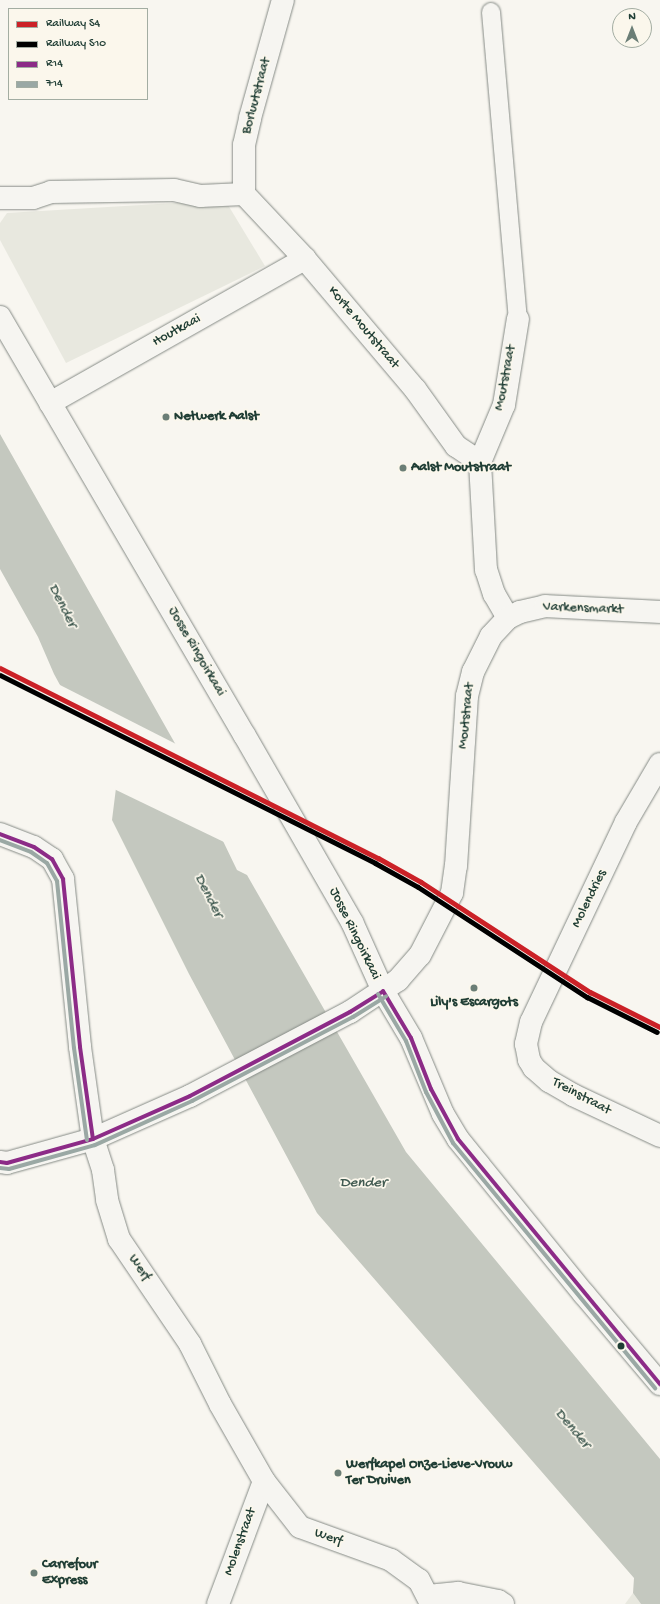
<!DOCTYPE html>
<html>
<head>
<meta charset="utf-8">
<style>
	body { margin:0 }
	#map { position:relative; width:660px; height:1604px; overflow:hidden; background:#f8f6f0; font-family:"Gochi Hand",sans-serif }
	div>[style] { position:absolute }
	.built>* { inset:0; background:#e8e8df }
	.water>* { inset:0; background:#c4c8bf }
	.pier>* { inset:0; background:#f8f6f0 }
	.roads { filter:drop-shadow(0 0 1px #868b86) drop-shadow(0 0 1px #868b86) }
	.lane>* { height:18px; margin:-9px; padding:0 9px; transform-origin:9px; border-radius:9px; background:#f6f5f1 }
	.street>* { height:22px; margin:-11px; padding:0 11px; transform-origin:11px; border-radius:11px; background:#f6f5f1 }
	.secondary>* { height:22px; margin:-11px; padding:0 11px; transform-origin:11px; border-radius:11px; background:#f6f5f1 }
	.bus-1>* { height:4px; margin:-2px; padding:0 2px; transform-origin:2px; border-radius:2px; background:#8c2b87 }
	.bus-2>* { height:4px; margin:-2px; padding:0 2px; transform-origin:2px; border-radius:2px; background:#9aa8a4 }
	.rail-1>* { height:5px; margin:-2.5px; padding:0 2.5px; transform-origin:2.5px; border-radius:2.5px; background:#cb2127 }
	.rail-2>* { height:5px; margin:-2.5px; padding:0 2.5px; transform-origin:2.5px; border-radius:2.5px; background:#000 }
	.dots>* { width:11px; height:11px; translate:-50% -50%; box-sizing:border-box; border:2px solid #fbf7ec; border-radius:50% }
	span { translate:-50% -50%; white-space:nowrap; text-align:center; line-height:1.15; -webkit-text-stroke:3.5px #fbf7ec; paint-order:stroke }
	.street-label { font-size:14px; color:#1f3d34 }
	.poi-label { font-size:14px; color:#1f3d34; font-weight:700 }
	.left { translate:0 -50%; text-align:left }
	.water-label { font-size:15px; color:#425b52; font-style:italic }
	.legend { position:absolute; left:8px; top:8px; width:140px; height:92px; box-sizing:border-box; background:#fbf7ec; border:1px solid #a3ada2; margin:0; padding:5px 7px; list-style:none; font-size:12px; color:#1f3d34 }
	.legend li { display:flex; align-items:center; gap:8px; height:20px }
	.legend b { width:20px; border:1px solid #a3ada2 }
	.north { position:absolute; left:612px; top:8px; width:40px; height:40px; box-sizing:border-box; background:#fbf7ec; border:1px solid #a3ada2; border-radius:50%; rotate:0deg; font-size:11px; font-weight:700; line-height:16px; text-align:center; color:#1f3d34 }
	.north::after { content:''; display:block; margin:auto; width:14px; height:18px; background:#6b7e76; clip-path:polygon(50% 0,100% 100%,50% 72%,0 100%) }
</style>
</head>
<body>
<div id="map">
	<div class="built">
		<i style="clip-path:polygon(225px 200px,265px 266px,66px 363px,0 240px,0 223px,7px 213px)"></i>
		<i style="clip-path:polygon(633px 1593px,641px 1604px,625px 1604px)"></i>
	</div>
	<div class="water">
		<i style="clip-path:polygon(0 434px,181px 754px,237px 870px,247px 875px,406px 1152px,660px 1459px,660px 1604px,641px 1604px,633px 1593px,634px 1578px,317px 1213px,189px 974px,112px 820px,116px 788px,54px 674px,38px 637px,0 569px)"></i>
	</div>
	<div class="pier">
		<i style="clip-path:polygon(58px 684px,178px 745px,226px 843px,114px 789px)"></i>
	</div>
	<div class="roads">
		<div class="lane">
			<i style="left:491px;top:12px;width:308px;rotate:85deg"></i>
		</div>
		<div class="street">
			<i style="left:244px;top:194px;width:89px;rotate:46.8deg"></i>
			<i style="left:305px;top:259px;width:170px;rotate:49.8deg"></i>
			<i style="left:415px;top:389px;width:70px;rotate:54.3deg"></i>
			<i style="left:456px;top:446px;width:29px;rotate:34deg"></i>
			<i style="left:244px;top:194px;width:49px;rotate:-90deg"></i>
			<i style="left:244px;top:145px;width:28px;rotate:-77deg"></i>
			<i style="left:250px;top:118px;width:123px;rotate:-74.4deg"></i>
			<i style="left:0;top:198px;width:33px"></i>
			<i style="left:33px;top:198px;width:19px;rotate:-18deg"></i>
			<i style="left:51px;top:192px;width:123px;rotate:-0.9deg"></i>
			<i style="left:174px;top:190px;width:27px;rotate:13deg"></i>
			<i style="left:200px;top:196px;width:44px;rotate:-2.6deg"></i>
			<i style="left:0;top:317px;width:485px;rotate:59.7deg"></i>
			<i style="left:245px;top:736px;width:215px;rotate:60.1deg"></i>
			<i style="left:352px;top:922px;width:76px;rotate:65.8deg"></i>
			<i style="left:383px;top:991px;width:55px;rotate:59.2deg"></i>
			<i style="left:411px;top:1038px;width:82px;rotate:67.2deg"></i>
			<i style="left:443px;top:1114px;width:29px;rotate:59deg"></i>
			<i style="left:458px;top:1139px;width:33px;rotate:51deg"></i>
			<i style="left:479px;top:1165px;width:166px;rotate:50.9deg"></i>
			<i style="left:584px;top:1294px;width:118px;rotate:49.8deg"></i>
			<i style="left:50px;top:403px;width:293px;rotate:-29.5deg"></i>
			<i style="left:508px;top:618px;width:28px;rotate:-120deg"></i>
			<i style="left:494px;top:594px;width:25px;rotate:-108deg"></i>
			<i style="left:486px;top:570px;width:108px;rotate:-93.2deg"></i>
			<i style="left:480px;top:462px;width:62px;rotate:-67.2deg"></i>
			<i style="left:504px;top:405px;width:87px;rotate:-80.8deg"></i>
			<i style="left:660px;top:764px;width:67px;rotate:120.4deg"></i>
			<i style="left:626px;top:822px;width:221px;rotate:115.4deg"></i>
			<i style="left:531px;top:1022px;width:23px;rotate:103deg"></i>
			<i style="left:526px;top:1044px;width:16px;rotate:79deg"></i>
			<i style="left:529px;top:1060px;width:9px;rotate:58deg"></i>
			<i style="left:534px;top:1068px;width:20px;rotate:41deg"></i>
			<i style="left:549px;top:1081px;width:28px;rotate:30deg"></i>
			<i style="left:573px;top:1095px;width:96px;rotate:25.2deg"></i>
			<i style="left:0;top:834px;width:36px;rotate:21deg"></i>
			<i style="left:34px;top:847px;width:22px;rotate:34deg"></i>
			<i style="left:52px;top:859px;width:23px;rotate:61deg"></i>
			<i style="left:63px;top:879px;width:169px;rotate:84.2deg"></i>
			<i style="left:80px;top:1047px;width:93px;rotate:82deg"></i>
			<i style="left:428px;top:1596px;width:30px;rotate:-6deg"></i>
			<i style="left:458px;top:1593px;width:41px;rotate:11.3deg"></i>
			<i style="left:498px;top:1601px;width:6px;rotate:31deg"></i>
			<i style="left:218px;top:1604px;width:131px;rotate:-69.5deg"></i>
		</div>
		<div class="secondary">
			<i style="left:93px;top:1139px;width:33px;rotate:72deg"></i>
			<i style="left:103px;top:1170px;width:30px;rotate:82deg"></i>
			<i style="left:107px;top:1200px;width:41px;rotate:72.9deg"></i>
			<i style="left:119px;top:1239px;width:127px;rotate:55.9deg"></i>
			<i style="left:190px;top:1344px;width:67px;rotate:63.4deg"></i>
			<i style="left:220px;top:1404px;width:89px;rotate:60.3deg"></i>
			<i style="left:264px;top:1481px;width:58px;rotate:52deg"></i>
			<i style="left:300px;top:1527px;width:97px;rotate:19.9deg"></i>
			<i style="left:391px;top:1560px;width:34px;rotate:36deg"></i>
			<i style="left:419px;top:1580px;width:27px;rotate:63deg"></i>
			<i style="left:0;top:1162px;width:7px;rotate:8deg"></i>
			<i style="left:7px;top:1163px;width:89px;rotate:-15.6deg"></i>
			<i style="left:93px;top:1139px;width:106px;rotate:-23.9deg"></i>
			<i style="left:190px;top:1096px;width:181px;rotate:-27.7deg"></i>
			<i style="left:350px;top:1012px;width:58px;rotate:-33.7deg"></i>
			<i style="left:398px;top:980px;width:33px;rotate:-49deg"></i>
			<i style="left:420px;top:955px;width:70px;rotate:-62.7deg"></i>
			<i style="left:452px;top:893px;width:27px;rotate:-82deg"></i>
			<i style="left:456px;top:866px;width:170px;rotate:-86.3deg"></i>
			<i style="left:467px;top:696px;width:25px;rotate:-76deg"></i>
			<i style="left:473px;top:672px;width:40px;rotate:-63.4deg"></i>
			<i style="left:491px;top:636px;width:25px;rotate:-47deg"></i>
			<i style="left:508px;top:618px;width:13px;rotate:-27deg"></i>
			<i style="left:520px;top:612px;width:26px;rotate:-13deg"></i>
			<i style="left:545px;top:606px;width:115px;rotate:3deg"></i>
		</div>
	</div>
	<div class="bus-1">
		<i style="left:0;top:834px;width:36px;rotate:21deg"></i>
		<i style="left:34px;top:847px;width:22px;rotate:34deg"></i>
		<i style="left:52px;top:859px;width:23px;rotate:61deg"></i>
		<i style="left:63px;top:879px;width:169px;rotate:84.2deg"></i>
		<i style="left:80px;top:1047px;width:93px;rotate:82deg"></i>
		<i style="left:383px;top:991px;width:55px;rotate:59.2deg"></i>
		<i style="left:411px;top:1038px;width:55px;rotate:68.6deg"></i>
		<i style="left:431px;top:1089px;width:57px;rotate:61.6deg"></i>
		<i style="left:458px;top:1139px;width:318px;rotate:50.5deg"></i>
		<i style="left:0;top:1162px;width:7px;rotate:8deg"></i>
		<i style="left:7px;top:1163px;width:89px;rotate:-15.6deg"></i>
		<i style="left:93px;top:1139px;width:106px;rotate:-23.9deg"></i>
		<i style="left:190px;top:1096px;width:181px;rotate:-27.7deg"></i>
		<i style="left:350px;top:1012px;width:39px;rotate:-32deg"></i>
	</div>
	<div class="bus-2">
		<i style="left:0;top:840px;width:33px;rotate:21deg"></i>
		<i style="left:31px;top:852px;width:19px;rotate:35deg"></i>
		<i style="left:47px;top:863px;width:21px;rotate:61deg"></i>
		<i style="left:57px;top:881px;width:168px;rotate:84.2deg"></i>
		<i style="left:74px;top:1048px;width:93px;rotate:82deg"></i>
		<i style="left:378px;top:994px;width:55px;rotate:59.2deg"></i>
		<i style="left:406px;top:1041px;width:55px;rotate:68.6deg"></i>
		<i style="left:426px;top:1092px;width:58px;rotate:62.1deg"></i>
		<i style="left:453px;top:1143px;width:318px;rotate:50.5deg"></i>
		<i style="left:0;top:1168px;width:9px;rotate:6deg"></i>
		<i style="left:9px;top:1169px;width:89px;rotate:-15.6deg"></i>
		<i style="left:95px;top:1145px;width:107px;rotate:-24.4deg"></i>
		<i style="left:192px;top:1101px;width:182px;rotate:-27.6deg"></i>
		<i style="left:353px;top:1017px;width:39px;rotate:-32deg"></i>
	</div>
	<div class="rail-1">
		<i style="left:0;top:668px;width:423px;rotate:26.7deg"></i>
		<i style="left:378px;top:858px;width:49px;rotate:29.2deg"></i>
		<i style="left:421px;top:882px;width:202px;rotate:33.1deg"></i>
		<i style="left:590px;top:992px;width:78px;rotate:26.6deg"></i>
	</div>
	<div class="rail-2">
		<i style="left:0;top:675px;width:419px;rotate:26.6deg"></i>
		<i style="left:375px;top:863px;width:49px;rotate:29.2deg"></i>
		<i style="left:418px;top:887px;width:202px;rotate:33.1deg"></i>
		<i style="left:587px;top:997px;width:78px;rotate:26.6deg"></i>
	</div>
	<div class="dots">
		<i style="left:166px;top:417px;background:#6b7e76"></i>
		<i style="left:403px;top:468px;background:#6b7e76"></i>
		<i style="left:474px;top:988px;background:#6b7e76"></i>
		<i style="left:621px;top:1346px;background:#1f3d34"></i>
		<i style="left:338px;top:1473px;background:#6b7e76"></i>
		<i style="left:34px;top:1573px;background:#6b7e76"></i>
	</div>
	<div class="street-label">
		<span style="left:257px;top:96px;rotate:-75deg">Borluutstraat</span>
		<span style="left:363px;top:328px;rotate:50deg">Korte Moutstraat</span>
		<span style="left:177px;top:331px;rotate:-29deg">Houtkaai</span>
		<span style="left:506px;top:378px;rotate:-79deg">Moutstraat</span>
		<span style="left:583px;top:609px;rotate:2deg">Varkensmarkt</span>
		<span style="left:196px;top:652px;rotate:60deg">Josse Ringoirkaai</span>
		<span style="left:467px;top:716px;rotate:-84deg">Moutstraat</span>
		<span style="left:590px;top:899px;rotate:-64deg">Molendries</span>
		<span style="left:354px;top:934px;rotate:64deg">Josse Ringoirkaai</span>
		<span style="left:581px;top:1097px;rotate:28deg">Treinstraat</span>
		<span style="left:139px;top:1268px;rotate:56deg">Werf</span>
		<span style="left:328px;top:1538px;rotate:20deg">Werf</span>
		<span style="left:241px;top:1542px;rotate:-70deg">Molenstraat</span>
	</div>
	<div class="poi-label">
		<span class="left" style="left:174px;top:417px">Netwerk Aalst</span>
		<span class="left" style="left:411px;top:468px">Aalst Moutstraat</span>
		<span style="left:474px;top:1003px">Lily's Escargots</span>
		<span class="left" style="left:346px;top:1473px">Werfkapel Onze-Lieve-Vrouw<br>Ter Druiven</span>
		<span class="left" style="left:42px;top:1573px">Carrefour<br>Express</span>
	</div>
	<div class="water-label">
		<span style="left:62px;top:606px;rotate:63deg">Dender</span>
		<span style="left:208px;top:896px;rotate:63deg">Dender</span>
		<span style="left:363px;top:1184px">Dender</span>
		<span style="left:572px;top:1429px;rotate:50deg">Dender</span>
	</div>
	<ul class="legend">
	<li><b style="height:5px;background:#cb2127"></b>Railway S4</li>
	<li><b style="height:5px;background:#000"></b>Railway S10</li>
	<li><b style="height:5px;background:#8c2b87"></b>R14</li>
	<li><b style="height:5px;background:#9aa8a4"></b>714</li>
	</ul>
	<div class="north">N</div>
</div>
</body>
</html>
